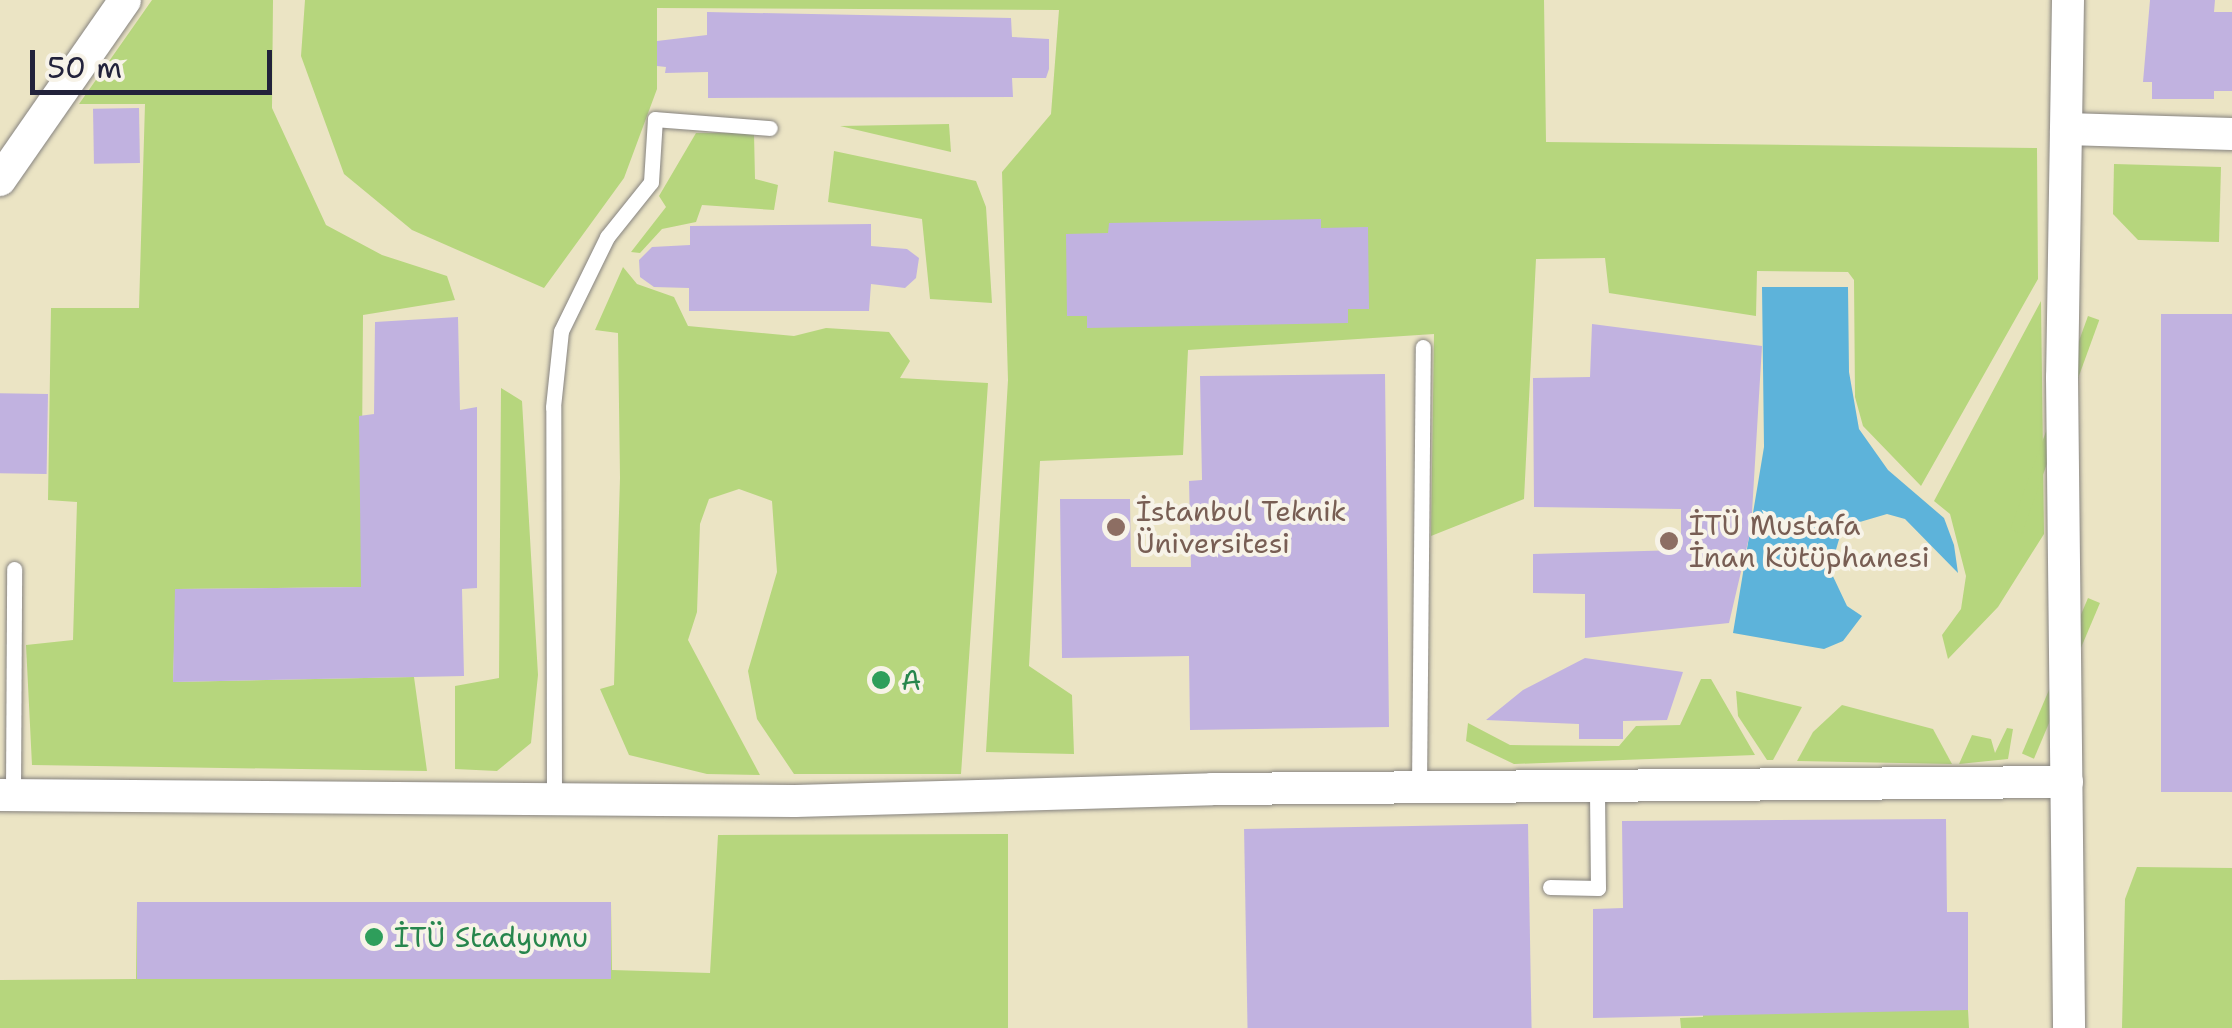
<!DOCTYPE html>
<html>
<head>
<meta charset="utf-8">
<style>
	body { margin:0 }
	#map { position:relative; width:2232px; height:1028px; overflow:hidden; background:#ebe4c4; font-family:"Shantell Sans",sans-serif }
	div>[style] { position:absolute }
	.green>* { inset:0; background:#b6d67d; transform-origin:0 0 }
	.water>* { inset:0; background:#5db3da }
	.building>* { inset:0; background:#c1b2e0; transform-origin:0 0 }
	.roads { filter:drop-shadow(0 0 2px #868380) drop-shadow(0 0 2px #868380) }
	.lane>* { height:15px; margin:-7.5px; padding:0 7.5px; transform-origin:7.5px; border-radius:7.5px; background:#fff }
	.street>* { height:32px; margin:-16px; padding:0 16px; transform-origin:16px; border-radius:16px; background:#fff }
	.dots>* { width:28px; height:28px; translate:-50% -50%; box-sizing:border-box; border:5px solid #f7f3e8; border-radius:50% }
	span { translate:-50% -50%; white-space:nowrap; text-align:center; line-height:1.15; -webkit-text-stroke:8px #f7f3e8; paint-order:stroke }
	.education-label { font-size:28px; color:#785e54 }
	.left { translate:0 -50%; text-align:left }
	.leisure-label { font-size:28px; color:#27864d }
	.scale { position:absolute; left:30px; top:50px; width:242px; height:45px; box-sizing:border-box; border:5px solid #22223b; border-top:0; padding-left:12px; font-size:30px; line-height:35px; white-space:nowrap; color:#22223b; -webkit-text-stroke:8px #f7f3e8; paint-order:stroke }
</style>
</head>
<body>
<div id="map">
	<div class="green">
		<i style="clip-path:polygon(152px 0,273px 0,272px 108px,326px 225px,382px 255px,447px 276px,455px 300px,363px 315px,361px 587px,176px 589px,173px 682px,414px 677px,427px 771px,32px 765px,26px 645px,73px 640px,77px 502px,48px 500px,51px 308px,139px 308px,145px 104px,79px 104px)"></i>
		<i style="clip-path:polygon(305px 0,1544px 0,1546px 142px,2037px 148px,2038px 279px,1921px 486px,1863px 426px,1855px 397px,1854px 280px,1848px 272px,1757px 271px,1756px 316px,1609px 293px,1605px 258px,1536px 259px,1524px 499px,1431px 536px,1434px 334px,1188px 350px,1183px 455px,1040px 461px,1029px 666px,1072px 695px,1074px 754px,986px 752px,1008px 380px,1002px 172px,1051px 114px,1059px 10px,657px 8px,657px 89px,624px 178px,544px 288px,412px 230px,344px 174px,301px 56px)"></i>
		<i style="clip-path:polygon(949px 124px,951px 152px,840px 126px)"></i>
		<i style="clip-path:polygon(696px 133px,754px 133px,755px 179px,778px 185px,774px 210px,702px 205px,696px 222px,662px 229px,640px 253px,631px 252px,666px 207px,659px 196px)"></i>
		<i style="clip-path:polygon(834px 151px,976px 181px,986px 207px,992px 303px,930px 299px,922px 219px,828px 202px)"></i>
		<i style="clip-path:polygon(2114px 164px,2221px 167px,2219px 242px,2138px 240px,2113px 214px)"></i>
		<i style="clip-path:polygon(623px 267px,637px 284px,674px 297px,688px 326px,794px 336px,826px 328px,889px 332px,910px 361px,900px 378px,988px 383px,961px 774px,794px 774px,757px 719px,748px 671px,777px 572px,772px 501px,739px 489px,709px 499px,700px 524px,697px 612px,688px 640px,760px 775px,707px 774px,629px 755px,600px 689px,614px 685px,620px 478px,618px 333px,595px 330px)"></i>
		<i style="clip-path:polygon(2041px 301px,2044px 534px,1998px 607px,1948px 659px,1942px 635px,1961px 609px,1966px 576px,1950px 514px,1934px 501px)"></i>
		<i style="left:2088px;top:316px;width:12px;height:227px;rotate:20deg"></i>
		<i style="clip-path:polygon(501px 388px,522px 401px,538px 675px,531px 743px,497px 771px,455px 769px,455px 686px,499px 678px)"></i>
		<i style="left:2088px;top:598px;width:13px;height:169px;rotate:23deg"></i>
		<i style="clip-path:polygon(1701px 679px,1711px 679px,1755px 755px,1514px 764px,1466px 741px,1468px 723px,1510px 745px,1619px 746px,1636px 726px,1680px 725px)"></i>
		<i style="clip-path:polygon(1736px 691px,1802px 707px,1773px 760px,1767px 760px,1738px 716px)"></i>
		<i style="clip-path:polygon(1842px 705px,1933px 729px,1952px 764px,1797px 761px,1813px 732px)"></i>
		<i style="clip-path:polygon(2007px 728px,2013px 729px,2008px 759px,1959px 764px,1972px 735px,1991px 739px,1995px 753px)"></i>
		<i style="clip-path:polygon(1008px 834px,1008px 1028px,0 1028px,0 980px,136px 979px,137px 902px,611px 903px,612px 970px,710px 973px,718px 835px)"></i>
		<i style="clip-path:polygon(2137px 867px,2232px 868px,2232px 1028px,2122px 1028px,2125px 899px)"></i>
		<i style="clip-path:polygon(1703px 997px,1968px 1010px,1969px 1028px,1681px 1028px,1680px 1018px,1703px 1017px)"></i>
	</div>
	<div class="water">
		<i style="clip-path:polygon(1762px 287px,1848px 287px,1849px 372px,1859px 429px,1888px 470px,1944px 518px,1954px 545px,1958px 573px,1905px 519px,1887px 514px,1853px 524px,1840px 536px,1830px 570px,1847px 606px,1862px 616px,1843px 641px,1824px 649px,1733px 633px,1764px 447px)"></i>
	</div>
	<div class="building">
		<i style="clip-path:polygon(2150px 0,2215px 0,2214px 12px,2232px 12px,2232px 91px,2214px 91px,2214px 99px,2152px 99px,2152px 82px,2143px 82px)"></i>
		<i style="clip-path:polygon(707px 12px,1011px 18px,1012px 37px,1049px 39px,1049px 69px,1046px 78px,1012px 78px,1013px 97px,708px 98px,708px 72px,665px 73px,666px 67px,657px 66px,657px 41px,707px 35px)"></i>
		<i style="left:139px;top:108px;width:55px;height:46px;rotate:89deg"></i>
		<i style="clip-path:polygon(1321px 219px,1321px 228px,1368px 227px,1369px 309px,1348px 309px,1348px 323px,1087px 328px,1087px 316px,1067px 316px,1066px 234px,1108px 233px,1109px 223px)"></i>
		<i style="clip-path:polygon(871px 224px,871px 246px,907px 249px,919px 258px,916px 278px,905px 288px,871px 284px,869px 311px,689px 311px,689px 288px,654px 287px,640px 277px,639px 260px,652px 247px,690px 245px,690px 226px)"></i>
		<i style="left:2232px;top:314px;width:478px;height:71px;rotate:90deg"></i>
		<i style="clip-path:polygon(458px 317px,460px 410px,477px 407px,477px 588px,462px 589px,464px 676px,173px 682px,175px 589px,361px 587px,359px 416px,374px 414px,375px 322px)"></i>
		<i style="clip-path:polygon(1592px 324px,1762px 346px,1751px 529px,1729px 623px,1585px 638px,1585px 594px,1533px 593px,1533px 554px,1681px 550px,1681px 509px,1534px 507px,1533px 378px,1590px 377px)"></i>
		<i style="clip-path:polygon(1385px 374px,1389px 727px,1190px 730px,1189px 656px,1062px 658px,1060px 499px,1130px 499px,1131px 567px,1191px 567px,1189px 481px,1202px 480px,1200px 376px)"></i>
		<i style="left:48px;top:394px;width:80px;height:48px;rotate:91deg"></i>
		<i style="clip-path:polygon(1585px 658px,1683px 672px,1667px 720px,1623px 721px,1623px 739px,1579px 739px,1579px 724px,1486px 720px,1523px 690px)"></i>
		<i style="clip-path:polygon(1946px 819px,1947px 912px,1968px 912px,1968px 1010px,1593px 1018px,1593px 909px,1623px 908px,1622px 821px)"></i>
		<i style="left:1528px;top:824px;width:204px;height:284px;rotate:89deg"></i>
		<i style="left:137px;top:902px;width:474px;height:77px"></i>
	</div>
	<div class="roads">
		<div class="lane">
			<i style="left:1419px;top:787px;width:440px;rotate:-89.5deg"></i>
			<i style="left:13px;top:794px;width:225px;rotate:-89.7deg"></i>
			<i style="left:554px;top:799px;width:392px;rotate:-90.1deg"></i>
			<i style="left:553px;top:407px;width:76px;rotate:-84deg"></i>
			<i style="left:561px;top:331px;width:105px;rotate:-63.9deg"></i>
			<i style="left:607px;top:237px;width:70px;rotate:-51.3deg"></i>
			<i style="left:651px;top:182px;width:63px;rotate:-86.4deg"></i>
			<i style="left:655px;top:119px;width:115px;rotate:4.5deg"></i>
			<i style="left:1550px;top:887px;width:48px;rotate:1.2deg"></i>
			<i style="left:1598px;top:888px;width:101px;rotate:-90.6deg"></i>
		</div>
		<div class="street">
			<i style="left:2068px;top:0;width:377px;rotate:90.9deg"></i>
			<i style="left:2062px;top:377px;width:651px;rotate:89.38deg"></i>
			<i style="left:2066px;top:129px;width:166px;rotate:1.7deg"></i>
			<i style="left:0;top:180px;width:219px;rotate:-55.2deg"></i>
			<i style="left:0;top:795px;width:795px;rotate:0.43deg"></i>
			<i style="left:795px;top:801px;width:417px;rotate:-1.6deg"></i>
			<i style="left:1212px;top:789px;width:855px;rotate:-0.47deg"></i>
		</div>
	</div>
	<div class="dots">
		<i style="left:1116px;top:527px;background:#8d6e63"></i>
		<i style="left:1669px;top:541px;background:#8d6e63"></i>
		<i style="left:881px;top:680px;background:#2e9e5b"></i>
		<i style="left:374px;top:937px;background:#2e9e5b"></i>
	</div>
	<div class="education-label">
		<span class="left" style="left:1136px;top:527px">İstanbul Teknik<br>Üniversitesi</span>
		<span class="left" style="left:1689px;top:541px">İTÜ Mustafa<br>İnan Kütüphanesi</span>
	</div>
	<div class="leisure-label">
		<span class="left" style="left:901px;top:680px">A</span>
		<span class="left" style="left:394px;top:937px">İTÜ Stadyumu</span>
	</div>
	<div class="scale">50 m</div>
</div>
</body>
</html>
